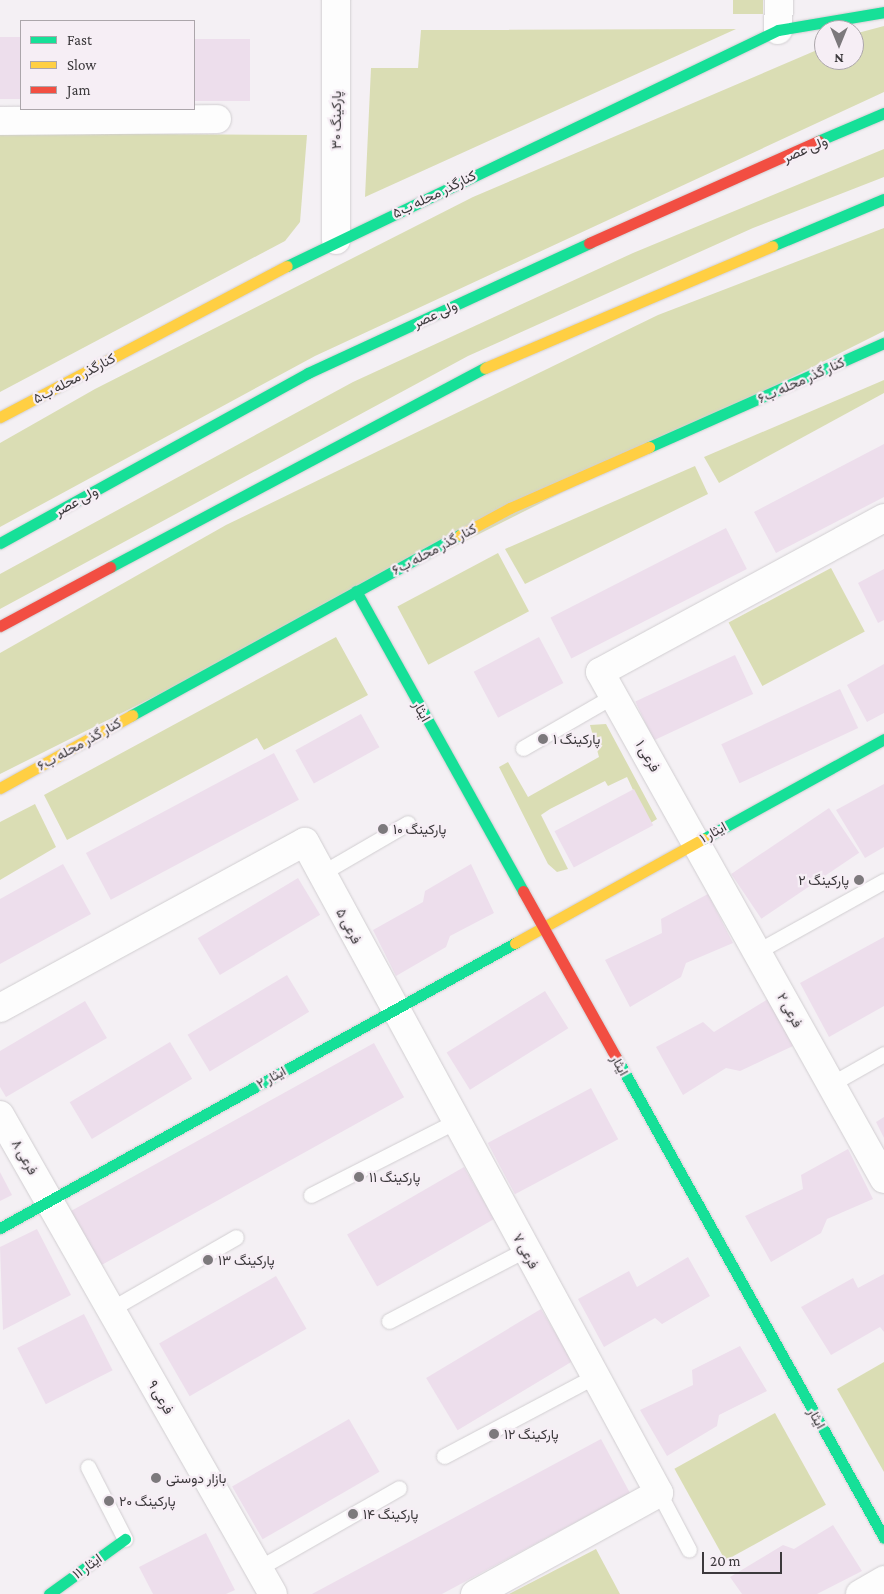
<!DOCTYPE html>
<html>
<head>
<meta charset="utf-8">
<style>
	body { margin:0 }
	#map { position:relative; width:884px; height:1594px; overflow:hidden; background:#f4f0f4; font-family:"Crimson Pro",Vazirmatn,serif }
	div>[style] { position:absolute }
	.green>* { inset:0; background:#daddb4; transform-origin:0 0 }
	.building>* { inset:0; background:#eddeec; transform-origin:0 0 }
	.roads { filter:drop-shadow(0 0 1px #d1ced1) drop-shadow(0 0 1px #d1ced1) }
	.lane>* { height:15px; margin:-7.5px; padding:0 7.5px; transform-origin:7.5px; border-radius:7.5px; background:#fdfdfd }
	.street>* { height:28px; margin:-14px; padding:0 14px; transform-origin:14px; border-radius:14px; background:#fdfdfd }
	.fast>* { height:11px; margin:-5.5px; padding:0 5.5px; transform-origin:5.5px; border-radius:5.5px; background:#16e098 }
	.slow>* { height:11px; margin:-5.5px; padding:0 5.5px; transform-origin:5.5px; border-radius:5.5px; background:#ffcf43 }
	.jam>* { height:11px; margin:-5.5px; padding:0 5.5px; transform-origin:5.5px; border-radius:5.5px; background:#f24e42 }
	.dots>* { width:14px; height:14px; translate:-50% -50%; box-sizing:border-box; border:2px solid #f6eef5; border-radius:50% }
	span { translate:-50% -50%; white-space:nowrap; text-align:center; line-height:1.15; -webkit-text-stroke:4.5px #f6eef5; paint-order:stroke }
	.street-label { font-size:14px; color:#3c393c }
	.poi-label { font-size:14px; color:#3c393c }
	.left { translate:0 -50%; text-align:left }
	.right { translate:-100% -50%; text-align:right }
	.legend { position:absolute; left:20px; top:20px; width:175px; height:90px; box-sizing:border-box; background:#f6eef5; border:1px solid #aca6ab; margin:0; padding:6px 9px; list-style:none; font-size:15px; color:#3c393c }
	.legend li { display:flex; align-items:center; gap:10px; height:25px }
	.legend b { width:25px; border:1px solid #aca6ab }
	.north { position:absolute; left:814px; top:20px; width:50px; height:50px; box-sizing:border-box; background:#f6eef5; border:1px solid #aca6ab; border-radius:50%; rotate:180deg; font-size:14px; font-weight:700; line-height:20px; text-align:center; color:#3c393c }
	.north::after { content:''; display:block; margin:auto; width:18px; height:22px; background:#7c797c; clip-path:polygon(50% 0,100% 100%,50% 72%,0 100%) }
	.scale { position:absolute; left:702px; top:1552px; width:80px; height:22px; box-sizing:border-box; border:2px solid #3c393c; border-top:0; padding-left:6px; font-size:15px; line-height:18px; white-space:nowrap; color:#3c393c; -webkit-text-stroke:4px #f6eef5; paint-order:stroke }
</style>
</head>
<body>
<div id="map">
	<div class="green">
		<i style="left:733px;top:0;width:30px;height:14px"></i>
		<i style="clip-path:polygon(884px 26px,884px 92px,315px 356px,0 527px,0 443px,95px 389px,473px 197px,824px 47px,824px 60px,854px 60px,854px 34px)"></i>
		<i style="clip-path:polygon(736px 29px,365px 197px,371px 68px,418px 68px,421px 30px)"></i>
		<i style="clip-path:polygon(0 133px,307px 135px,300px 222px,285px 241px,0 392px)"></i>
		<i style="clip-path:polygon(884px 149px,884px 177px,753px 228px,468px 356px,0 609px,0 574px,353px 382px,633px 253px)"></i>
		<i style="clip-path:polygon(884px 228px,884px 331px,0 774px,0 653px,226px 525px,658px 315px)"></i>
		<i style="clip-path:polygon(884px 380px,884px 393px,719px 483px,704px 457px)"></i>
		<i style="clip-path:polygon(695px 466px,708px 494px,525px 584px,505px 549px)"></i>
		<i style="left:498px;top:553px;width:66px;height:114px;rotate:62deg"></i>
		<i style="left:831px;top:568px;width:72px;height:116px;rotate:62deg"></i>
		<i style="clip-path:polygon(336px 637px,368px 695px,264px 750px,257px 738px,67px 840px,44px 795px)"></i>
		<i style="clip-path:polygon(606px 724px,657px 819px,649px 824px,627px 777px,608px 786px,605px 781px,550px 809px,541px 815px,568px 869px,557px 872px,548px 864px,499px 767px,508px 762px,528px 797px,599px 757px,590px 725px)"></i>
		<i style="clip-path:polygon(35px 804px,56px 847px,0 880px,0 822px)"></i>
		<i style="clip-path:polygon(884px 1362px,884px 1472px,837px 1389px)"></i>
		<i style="left:775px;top:1413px;width:105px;height:115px;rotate:61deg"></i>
		<i style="clip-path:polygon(596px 1549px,620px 1594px,509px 1594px)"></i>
	</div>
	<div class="building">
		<i style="left:0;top:37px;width:21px;height:62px"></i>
		<i style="left:194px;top:39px;width:56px;height:62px"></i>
		<i style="clip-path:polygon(884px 444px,884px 497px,776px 553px,754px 512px)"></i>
		<i style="left:726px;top:528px;width:46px;height:197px;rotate:63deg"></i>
		<i style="clip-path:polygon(884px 569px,884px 620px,878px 623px,858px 583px)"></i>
		<i style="left:539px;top:637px;width:52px;height:74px;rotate:62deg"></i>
		<i style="left:735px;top:655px;width:43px;height:110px;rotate:65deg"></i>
		<i style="clip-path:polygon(884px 664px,884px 713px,867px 722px,847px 685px)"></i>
		<i style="left:840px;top:689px;width:43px;height:131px;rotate:65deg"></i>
		<i style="left:361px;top:714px;width:38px;height:75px;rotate:61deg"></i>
		<i style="left:274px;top:753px;width:53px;height:213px;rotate:62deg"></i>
		<i style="clip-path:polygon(884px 784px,884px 847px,865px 858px,836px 810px)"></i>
		<i style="left:634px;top:789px;width:41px;height:90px;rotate:62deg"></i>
		<i style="left:829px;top:808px;width:54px;height:118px;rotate:56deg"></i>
		<i style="clip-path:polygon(63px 864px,91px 914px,0 964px,0 899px)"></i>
		<i style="clip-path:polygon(471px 864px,494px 913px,450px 936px,446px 947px,396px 976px,373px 930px,423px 902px,425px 891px)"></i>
		<i style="left:298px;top:878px;width:43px;height:117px;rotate:59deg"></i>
		<i style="clip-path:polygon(708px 894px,733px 943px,686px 963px,681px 977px,630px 1007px,605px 960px,662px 933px,661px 919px)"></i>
		<i style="clip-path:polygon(884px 937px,884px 1006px,829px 1037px,800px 983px)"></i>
		<i style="left:287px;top:975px;width:43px;height:116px;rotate:59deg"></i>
		<i style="left:545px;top:991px;width:44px;height:116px;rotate:58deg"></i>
		<i style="clip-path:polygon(768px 999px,793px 1046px,740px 1071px,726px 1068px,683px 1095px,656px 1047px,703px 1022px,714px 1032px)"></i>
		<i style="clip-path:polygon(85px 1001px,107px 1038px,6px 1097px,0 1087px,0 1051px)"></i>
		<i style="left:170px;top:1042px;width:43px;height:117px;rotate:59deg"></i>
		<i style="left:374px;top:1043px;width:62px;height:348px;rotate:61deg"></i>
		<i style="left:591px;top:1088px;width:58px;height:117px;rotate:62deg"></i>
		<i style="clip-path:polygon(884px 1117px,884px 1138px,876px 1122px)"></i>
		<i style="clip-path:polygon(848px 1149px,873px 1199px,827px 1219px,821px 1233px,771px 1262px,745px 1216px,803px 1189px,801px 1175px)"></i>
		<i style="left:464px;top:1167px;width:60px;height:135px;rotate:60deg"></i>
		<i style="clip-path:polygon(0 1172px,12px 1195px,0 1201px)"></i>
		<i style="clip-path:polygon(37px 1229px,71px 1295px,3px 1330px,0 1247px)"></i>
		<i style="clip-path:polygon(688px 1257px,710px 1296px,662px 1324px,655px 1318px,604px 1347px,578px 1299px,629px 1271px,637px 1287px)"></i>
		<i style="clip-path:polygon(884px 1274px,884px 1332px,880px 1327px,831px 1355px,801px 1307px,853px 1278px,858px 1288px)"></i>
		<i style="left:276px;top:1276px;width:61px;height:135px;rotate:60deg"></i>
		<i style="left:541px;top:1309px;width:61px;height:134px;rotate:59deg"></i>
		<i style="left:84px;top:1314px;width:63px;height:75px;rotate:63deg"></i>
		<i style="clip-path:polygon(740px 1346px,767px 1391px,719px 1415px,717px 1426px,667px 1456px,640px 1410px,693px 1385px,692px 1370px)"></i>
		<i style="left:349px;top:1419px;width:61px;height:135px;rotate:60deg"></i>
		<i style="clip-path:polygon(601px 1439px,630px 1493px,442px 1594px,312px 1594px)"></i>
		<i style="clip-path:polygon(833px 1525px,862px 1571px,817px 1594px,742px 1594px,730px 1577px,783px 1545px,794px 1549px)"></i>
		<i style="clip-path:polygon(206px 1533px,235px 1590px,226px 1594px,153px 1594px,139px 1567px)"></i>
	</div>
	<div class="roads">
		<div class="lane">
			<i style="left:523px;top:748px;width:104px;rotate:-30deg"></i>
			<i style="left:322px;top:873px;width:99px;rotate:-30.2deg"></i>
			<i style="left:758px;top:951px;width:144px;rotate:-29.1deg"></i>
			<i style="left:831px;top:1084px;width:61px;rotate:-29.5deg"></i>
			<i style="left:311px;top:1195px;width:163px;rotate:-27deg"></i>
			<i style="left:111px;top:1309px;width:144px;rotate:-29.9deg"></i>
			<i style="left:389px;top:1321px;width:153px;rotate:-27.6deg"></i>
			<i style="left:444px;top:1456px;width:173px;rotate:-27.9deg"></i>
			<i style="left:88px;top:1467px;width:81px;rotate:62.8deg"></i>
			<i style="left:659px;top:1493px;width:64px;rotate:62.2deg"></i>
			<i style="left:259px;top:1568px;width:161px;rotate:-29.7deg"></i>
		</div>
		<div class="street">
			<i style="left:336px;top:0;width:240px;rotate:90deg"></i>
			<i style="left:778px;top:30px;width:30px;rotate:-88deg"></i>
			<i style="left:0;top:121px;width:217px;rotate:-0.5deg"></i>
			<i style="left:884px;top:518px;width:323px;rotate:151.5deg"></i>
			<i style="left:600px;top:672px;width:581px;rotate:60.74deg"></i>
			<i style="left:0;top:1008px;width:347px;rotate:-28.6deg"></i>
			<i style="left:305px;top:842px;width:741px;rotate:61.46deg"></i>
			<i style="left:659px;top:1493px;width:210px;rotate:151.2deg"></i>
			<i style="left:0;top:1115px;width:551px;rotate:60.32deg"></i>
			<i style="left:860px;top:1594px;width:28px;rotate:-30deg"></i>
		</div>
		<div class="fast">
			<i style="left:818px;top:141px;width:72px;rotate:-23deg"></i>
			<i style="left:772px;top:246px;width:121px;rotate:-22.8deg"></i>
			<i style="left:287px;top:266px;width:545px;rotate:-25.67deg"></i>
			<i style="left:778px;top:30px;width:108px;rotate:-9.6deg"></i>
			<i style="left:649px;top:447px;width:257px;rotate:-23.9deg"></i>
			<i style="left:0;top:543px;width:352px;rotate:-28.9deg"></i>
			<i style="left:308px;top:373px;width:310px;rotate:-24.8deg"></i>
			<i style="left:110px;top:567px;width:425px;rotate:-28deg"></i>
			<i style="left:356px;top:591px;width:343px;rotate:60.9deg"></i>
			<i style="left:132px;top:715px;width:374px;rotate:-28.8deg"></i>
			<i style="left:703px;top:839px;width:207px;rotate:-28.9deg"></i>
			<i style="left:617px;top:1059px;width:548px;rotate:60.86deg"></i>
			<i style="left:0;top:1228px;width:589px;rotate:-28.96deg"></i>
			<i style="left:49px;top:1594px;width:94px;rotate:-35.9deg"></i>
		</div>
		<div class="slow">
			<i style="left:485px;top:368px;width:312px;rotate:-23deg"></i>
			<i style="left:0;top:417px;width:324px;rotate:-27.8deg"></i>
			<i style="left:460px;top:535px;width:57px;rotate:-28.4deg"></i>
			<i style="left:510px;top:508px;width:152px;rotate:-23.7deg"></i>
			<i style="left:0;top:788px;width:151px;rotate:-28.9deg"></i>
			<i style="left:515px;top:943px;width:215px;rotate:-29deg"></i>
		</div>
		<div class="jam">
			<i style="left:589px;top:243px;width:251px;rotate:-24deg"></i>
			<i style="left:0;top:626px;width:125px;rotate:-28.2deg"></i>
			<i style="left:523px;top:891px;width:193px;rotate:60.8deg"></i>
		</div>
	</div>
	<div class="dots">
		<i style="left:543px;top:739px;background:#7c797c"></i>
		<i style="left:383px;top:829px;background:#7c797c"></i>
		<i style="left:859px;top:880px;background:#7c797c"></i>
		<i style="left:359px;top:1177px;background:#7c797c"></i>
		<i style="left:208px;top:1260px;background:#7c797c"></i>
		<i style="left:494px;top:1434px;background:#7c797c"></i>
		<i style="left:156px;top:1478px;background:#7c797c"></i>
		<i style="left:109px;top:1501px;background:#7c797c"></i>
		<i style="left:353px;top:1514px;background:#7c797c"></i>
	</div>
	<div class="street-label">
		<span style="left:336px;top:120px;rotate:-90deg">پارکینگ ۳۰</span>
		<span style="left:805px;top:149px;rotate:-23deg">ولی عصر</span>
		<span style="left:434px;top:194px;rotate:-26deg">کنارگذر محله ب۵</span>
		<span style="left:435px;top:314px;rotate:-25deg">ولی عصر</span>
		<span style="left:74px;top:378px;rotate:-28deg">کنارگذر محله ب۵</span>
		<span style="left:801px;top:380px;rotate:-24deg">کنار گذر محله ب۶</span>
		<span style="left:76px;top:501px;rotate:-29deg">ولی عصر</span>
		<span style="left:434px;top:549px;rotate:-28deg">کنار گذر محله ب۶</span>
		<span style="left:422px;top:711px;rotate:61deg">ایثار</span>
		<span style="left:79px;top:744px;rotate:-29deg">کنار گذر محله ب۶</span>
		<span style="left:648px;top:756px;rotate:60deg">فرعی ۱</span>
		<span style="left:713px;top:832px;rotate:-29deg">ایثار ۱</span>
		<span style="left:349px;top:926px;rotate:62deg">فرعی ۵</span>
		<span style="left:790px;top:1010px;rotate:61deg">فرعی ۲</span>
		<span style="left:620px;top:1065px;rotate:61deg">ایثار</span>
		<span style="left:271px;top:1077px;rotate:-29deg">ایثار ۲</span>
		<span style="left:25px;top:1157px;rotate:60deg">فرعی ۸</span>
		<span style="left:526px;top:1251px;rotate:61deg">فرعی ۷</span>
		<span style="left:161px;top:1397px;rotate:60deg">فرعی ۹</span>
		<span style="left:817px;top:1418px;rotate:61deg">ایثار</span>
		<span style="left:87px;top:1566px;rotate:-36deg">ایثار ۱۱</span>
	</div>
	<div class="poi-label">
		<span class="left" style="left:553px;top:739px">پارکینگ ۱</span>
		<span class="left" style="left:393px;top:829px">پارکینگ ۱۰</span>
		<span class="right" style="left:849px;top:880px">پارکینگ ۲</span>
		<span class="left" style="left:369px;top:1177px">پارکینگ ۱۱</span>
		<span class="left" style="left:218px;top:1260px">پارکینگ ۱۳</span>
		<span class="left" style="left:504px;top:1434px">پارکینگ ۱۲</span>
		<span class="left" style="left:166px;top:1478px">بازار دوستی</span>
		<span class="left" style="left:119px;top:1501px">پارکینگ ۲۰</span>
		<span class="left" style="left:363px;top:1514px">پارکینگ ۱۴</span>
	</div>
	<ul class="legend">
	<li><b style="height:6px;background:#16e098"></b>Fast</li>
	<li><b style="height:6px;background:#ffcf43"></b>Slow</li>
	<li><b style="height:6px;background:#f24e42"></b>Jam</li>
	</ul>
	<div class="north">N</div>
	<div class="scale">20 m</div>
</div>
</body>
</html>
